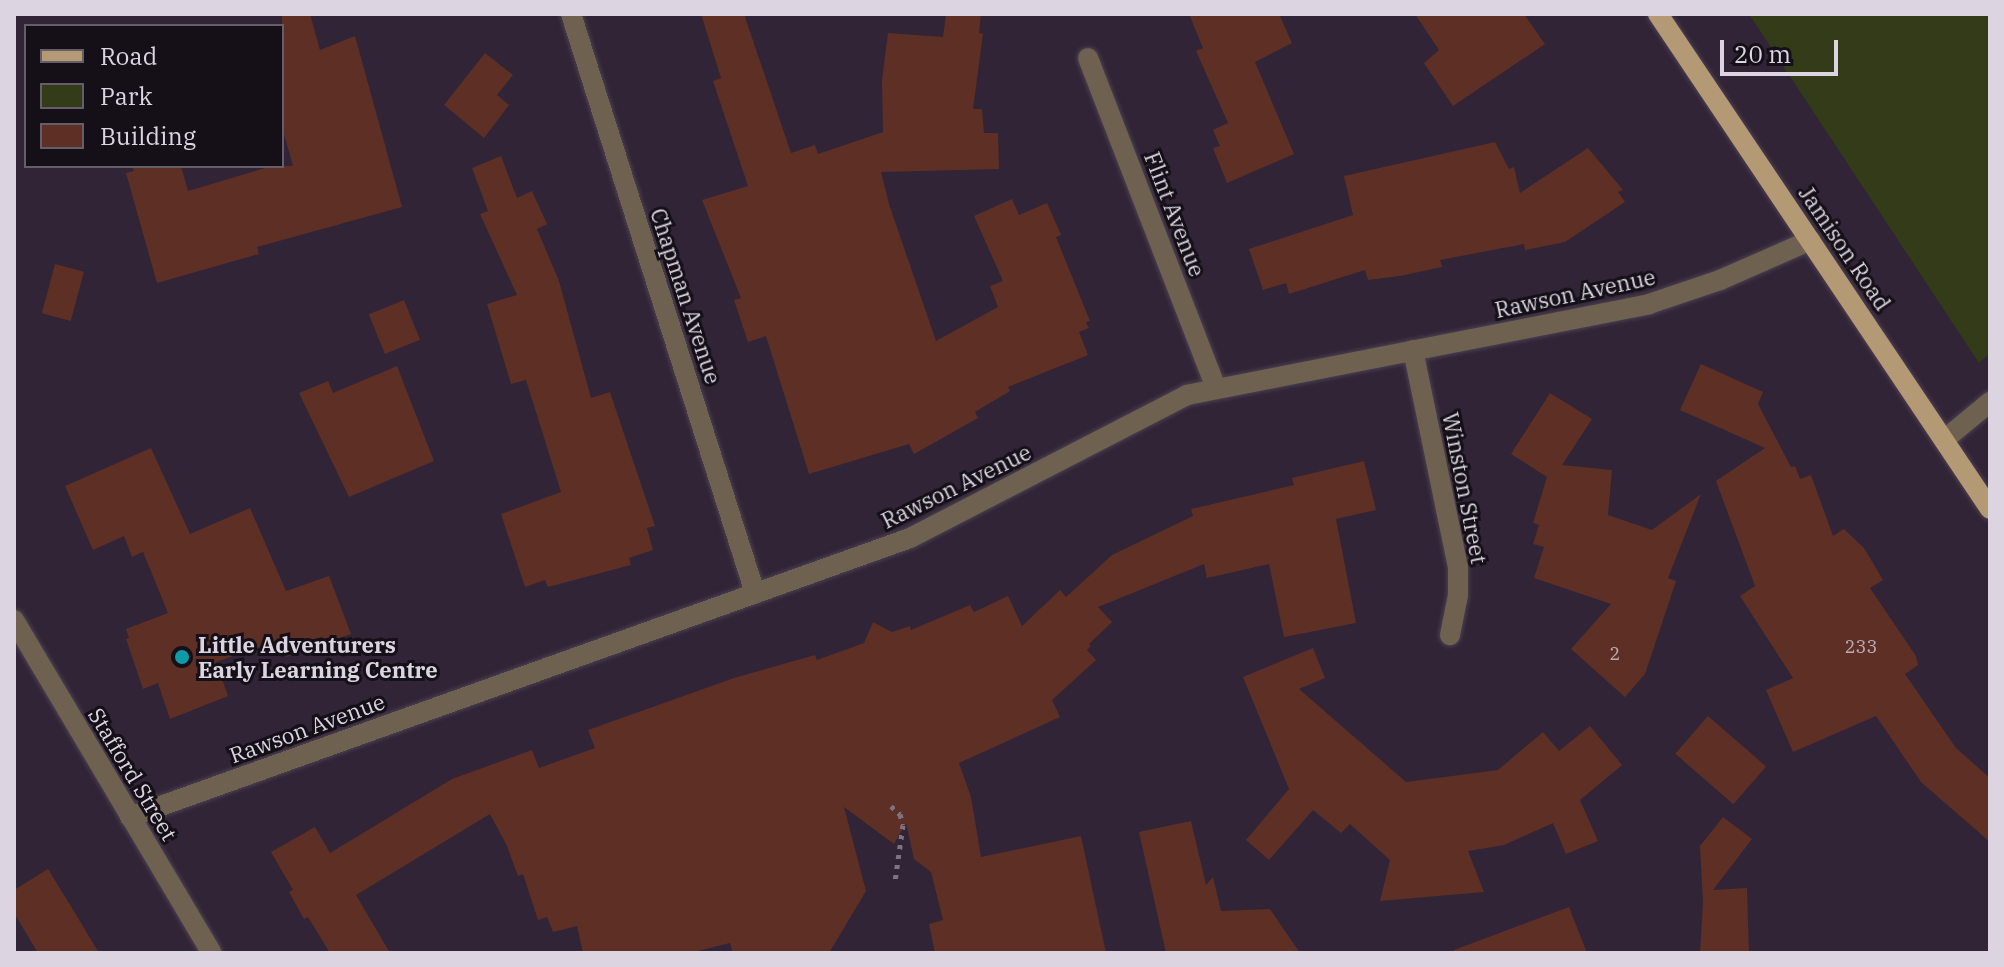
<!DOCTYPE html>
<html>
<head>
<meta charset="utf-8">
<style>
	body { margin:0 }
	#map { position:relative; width:2004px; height:967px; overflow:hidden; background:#312436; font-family:"IBM Plex Serif",serif }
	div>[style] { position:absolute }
	.green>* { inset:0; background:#343b19 }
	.building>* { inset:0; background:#5d2f25; transform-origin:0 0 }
	.path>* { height:5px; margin-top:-2.5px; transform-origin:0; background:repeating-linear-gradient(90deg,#7e7383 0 4px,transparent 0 10px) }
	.roads { filter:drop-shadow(0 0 2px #4c4051) drop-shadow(0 0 2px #4c4051) }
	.minor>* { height:20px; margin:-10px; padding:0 10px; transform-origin:10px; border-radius:10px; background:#6e6150 }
	.major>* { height:20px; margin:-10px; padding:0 10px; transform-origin:10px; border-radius:10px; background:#b39974 }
	.dots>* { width:22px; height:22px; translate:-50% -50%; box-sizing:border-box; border:4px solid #151018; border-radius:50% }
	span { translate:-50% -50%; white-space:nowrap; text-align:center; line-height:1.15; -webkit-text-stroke:6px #151018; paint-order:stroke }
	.number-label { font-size:18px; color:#bcabb1 }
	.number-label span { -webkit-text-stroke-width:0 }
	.street-label { font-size:22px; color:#dcd4e0 }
	.poi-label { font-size:22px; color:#dcd4e0; font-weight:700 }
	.left { translate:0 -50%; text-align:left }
	.frame { position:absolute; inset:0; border:16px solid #dcd4e0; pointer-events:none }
	.legend { position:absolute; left:24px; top:24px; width:260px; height:144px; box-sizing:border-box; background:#151018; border:2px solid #655e68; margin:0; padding:10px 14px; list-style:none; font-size:24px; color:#dcd4e0 }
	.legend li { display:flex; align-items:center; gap:16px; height:40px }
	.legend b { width:40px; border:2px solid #655e68 }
	.scale { position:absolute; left:1720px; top:40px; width:118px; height:36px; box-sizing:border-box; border:4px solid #dcd4e0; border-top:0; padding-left:10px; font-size:24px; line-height:28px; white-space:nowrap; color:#dcd4e0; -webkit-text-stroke:6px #151018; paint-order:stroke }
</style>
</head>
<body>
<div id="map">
	<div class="green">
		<i style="clip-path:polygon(1749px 14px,1990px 14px,1990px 353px,1979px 363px)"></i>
	</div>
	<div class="building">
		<i style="clip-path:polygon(282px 14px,310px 14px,320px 50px,355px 36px,402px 207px,257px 247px,259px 254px,157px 283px,126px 173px,134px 171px,132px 166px,181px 166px,188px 191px,272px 166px,293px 166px,282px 127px)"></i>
		<i style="clip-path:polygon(701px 14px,744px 14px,791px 153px,815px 145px,818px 154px,883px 132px,882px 80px,888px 33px,943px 37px,946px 14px,981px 14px,979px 33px,983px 34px,973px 109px,982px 109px,984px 133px,998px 133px,999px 169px,881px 172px,889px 204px,936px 341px,998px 307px,990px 286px,1003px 281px,974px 216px,1012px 199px,1019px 215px,1047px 203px,1061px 235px,1056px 237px,1090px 321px,1086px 322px,1089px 328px,1079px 332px,1088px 355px,1008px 387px,1010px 391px,975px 412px,978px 418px,914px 454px,909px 444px,809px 474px,766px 336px,748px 342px,734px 300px,741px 298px,702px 200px,748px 186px,713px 81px,721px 78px)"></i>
		<i style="clip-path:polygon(1189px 14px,1279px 14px,1292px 43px,1255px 62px,1294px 154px,1227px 183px,1213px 148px,1220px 146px,1213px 130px,1228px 123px,1196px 51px,1203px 48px)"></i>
		<i style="clip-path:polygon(1415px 14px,1524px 14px,1545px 44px,1453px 106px,1424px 63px,1439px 50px)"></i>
		<i style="clip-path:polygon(485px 53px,513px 75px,497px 95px,509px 105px,484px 138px,444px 105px)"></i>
		<i style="clip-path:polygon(1495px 142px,1509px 169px,1514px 167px,1520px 193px,1588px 148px,1623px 190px,1618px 192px,1625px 202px,1565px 242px,1525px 250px,1524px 244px,1440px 260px,1442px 267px,1400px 276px,1368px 280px,1365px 270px,1289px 294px,1286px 283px,1263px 290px,1249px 249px,1353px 215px,1344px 176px)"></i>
		<i style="clip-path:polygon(501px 156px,517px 198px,532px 191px,547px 224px,537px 229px,559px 281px,591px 398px,610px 392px,655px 526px,647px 528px,653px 550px,629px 558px,631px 565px,548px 587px,545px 580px,525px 587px,501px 514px,561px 492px,526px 380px,511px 384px,487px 304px,517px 295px,480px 214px,488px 211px,472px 168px)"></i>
		<i style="left:55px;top:264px;width:30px;height:51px;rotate:15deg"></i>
		<i style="left:404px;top:300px;width:43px;height:38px;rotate:68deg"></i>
		<i style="clip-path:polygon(1701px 364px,1763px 392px,1758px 404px,1791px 467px,1795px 466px,1800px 479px,1811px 475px,1833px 536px,1844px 529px,1864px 548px,1883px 580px,1870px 588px,1916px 656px,1918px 665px,1905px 674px,1956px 748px,1990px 778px,1990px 842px,1921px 782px,1876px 716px,1793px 752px,1766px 690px,1793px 678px,1740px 596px,1755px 586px,1716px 481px,1765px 448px,1680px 410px)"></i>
		<i style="clip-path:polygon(397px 366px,434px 461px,349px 497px,299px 393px,328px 381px,333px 393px)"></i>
		<i style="clip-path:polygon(1550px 393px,1592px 419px,1562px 465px,1612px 470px,1608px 515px,1652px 530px,1701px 494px,1668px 578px,1676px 581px,1645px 674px,1625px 697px,1571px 649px,1611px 604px,1534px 578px,1544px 547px,1533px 544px,1539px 525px,1533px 523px,1547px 477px,1511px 454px)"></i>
		<i style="clip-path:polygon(151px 448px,190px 534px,250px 508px,286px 591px,329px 576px,351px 634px,286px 657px,280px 640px,216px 662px,228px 696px,170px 719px,158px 683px,143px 689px,126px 639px,129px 638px,126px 629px,168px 613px,143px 552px,132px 557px,124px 536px,93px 550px,65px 486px)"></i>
		<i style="clip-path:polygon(1364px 461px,1376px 510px,1336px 519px,1356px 623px,1284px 637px,1269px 564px,1207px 578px,1204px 564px,1098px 607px,1112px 622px,1089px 644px,1091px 646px,1087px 650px,1096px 660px,1052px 700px,1060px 717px,959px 763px,971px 797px,981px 857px,1081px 836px,1106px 953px,935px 953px,929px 924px,943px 920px,931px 872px,914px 859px,906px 823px,894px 844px,844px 807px,866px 891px,829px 953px,733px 953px,730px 943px,690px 953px,583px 953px,577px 926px,553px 932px,547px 917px,538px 920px,523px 874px,518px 876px,507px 846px,490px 814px,356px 895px,390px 953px,330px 953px,308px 917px,304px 919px,289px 892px,293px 890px,271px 852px,315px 827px,330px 853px,452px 779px,532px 750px,539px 768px,595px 748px,588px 730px,734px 678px,815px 655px,817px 660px,864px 643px,873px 622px,892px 632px,910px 626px,911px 630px,970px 605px,974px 612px,1008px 596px,1022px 626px,1060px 590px,1066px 597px,1112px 555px,1193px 516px,1191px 509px,1294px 485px,1292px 478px)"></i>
		<i style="clip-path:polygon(1313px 648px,1325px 678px,1299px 689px,1406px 782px,1498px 770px,1543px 732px,1559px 751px,1590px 726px,1622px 765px,1580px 800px,1598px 841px,1566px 854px,1553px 823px,1504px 845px,1468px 851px,1484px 892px,1380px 901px,1390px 860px,1350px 824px,1341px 833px,1313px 810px,1269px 860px,1246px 840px,1289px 789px,1243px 677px)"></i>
		<i style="left:1708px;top:716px;width:77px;height:50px;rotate:41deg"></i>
		<i style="clip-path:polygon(1723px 817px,1752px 839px,1713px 890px,1747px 888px,1749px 953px,1700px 953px,1703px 902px,1700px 846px)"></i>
		<i style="clip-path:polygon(1191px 821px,1206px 885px,1213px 877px,1221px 911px,1270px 909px,1300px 953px,1166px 953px,1139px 832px)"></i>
		<i style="clip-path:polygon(48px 869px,75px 913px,99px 953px,38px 953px,14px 913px,14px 890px)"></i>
		<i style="clip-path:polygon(1569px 907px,1587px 953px,1454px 953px,1454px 950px)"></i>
	</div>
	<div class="path">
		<i style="left:891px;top:806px;width:12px;rotate:42deg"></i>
		<i style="left:900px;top:814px;width:11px;rotate:75deg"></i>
		<i style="left:903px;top:825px;width:57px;rotate:98.1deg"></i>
	</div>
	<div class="roads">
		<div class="minor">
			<i style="left:571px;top:14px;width:608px;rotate:72.37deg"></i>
			<i style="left:1088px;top:58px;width:354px;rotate:68.8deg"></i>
			<i style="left:1413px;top:350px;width:222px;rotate:78.3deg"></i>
			<i style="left:1458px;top:567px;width:28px;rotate:90deg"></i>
			<i style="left:1458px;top:595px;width:41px;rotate:101.3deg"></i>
			<i style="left:1944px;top:440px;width:60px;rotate:-39.6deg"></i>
			<i style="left:14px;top:620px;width:387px;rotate:59.3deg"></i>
			<i style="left:130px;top:817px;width:828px;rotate:-19.68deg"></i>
			<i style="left:910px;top:538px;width:312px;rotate:-27.3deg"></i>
			<i style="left:1187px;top:395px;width:471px;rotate:-11.1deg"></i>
			<i style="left:1649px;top:304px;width:75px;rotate:-18.7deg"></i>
			<i style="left:1720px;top:280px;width:99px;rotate:-23.7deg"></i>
		</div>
		<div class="major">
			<i style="left:1658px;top:14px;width:596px;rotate:56.15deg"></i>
		</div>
	</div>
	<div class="dots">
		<i style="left:182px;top:657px;background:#0f9aa8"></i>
	</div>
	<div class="number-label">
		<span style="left:1861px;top:647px">233</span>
		<span style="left:1615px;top:654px">2</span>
	</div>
	<div class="street-label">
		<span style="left:1175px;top:214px;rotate:69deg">Flint Avenue</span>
		<span style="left:1845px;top:248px;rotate:56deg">Jamison Road</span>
		<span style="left:1575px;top:293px;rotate:-12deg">Rawson Avenue</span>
		<span style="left:686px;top:296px;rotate:72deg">Chapman Avenue</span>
		<span style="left:956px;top:486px;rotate:-26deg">Rawson Avenue</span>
		<span style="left:1465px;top:488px;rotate:79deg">Winston Street</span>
		<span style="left:307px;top:728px;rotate:-20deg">Rawson Avenue</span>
		<span style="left:133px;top:774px;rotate:59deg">Stafford Street</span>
	</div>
	<div class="poi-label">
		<span class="left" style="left:198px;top:657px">Little Adventurers<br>Early Learning Centre</span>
	</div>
	<div class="frame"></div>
	<ul class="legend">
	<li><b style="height:10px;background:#b39974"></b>Road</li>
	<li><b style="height:22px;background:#343b19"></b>Park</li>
	<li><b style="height:22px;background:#5d2f25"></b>Building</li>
	</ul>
	<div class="scale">20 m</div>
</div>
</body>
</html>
